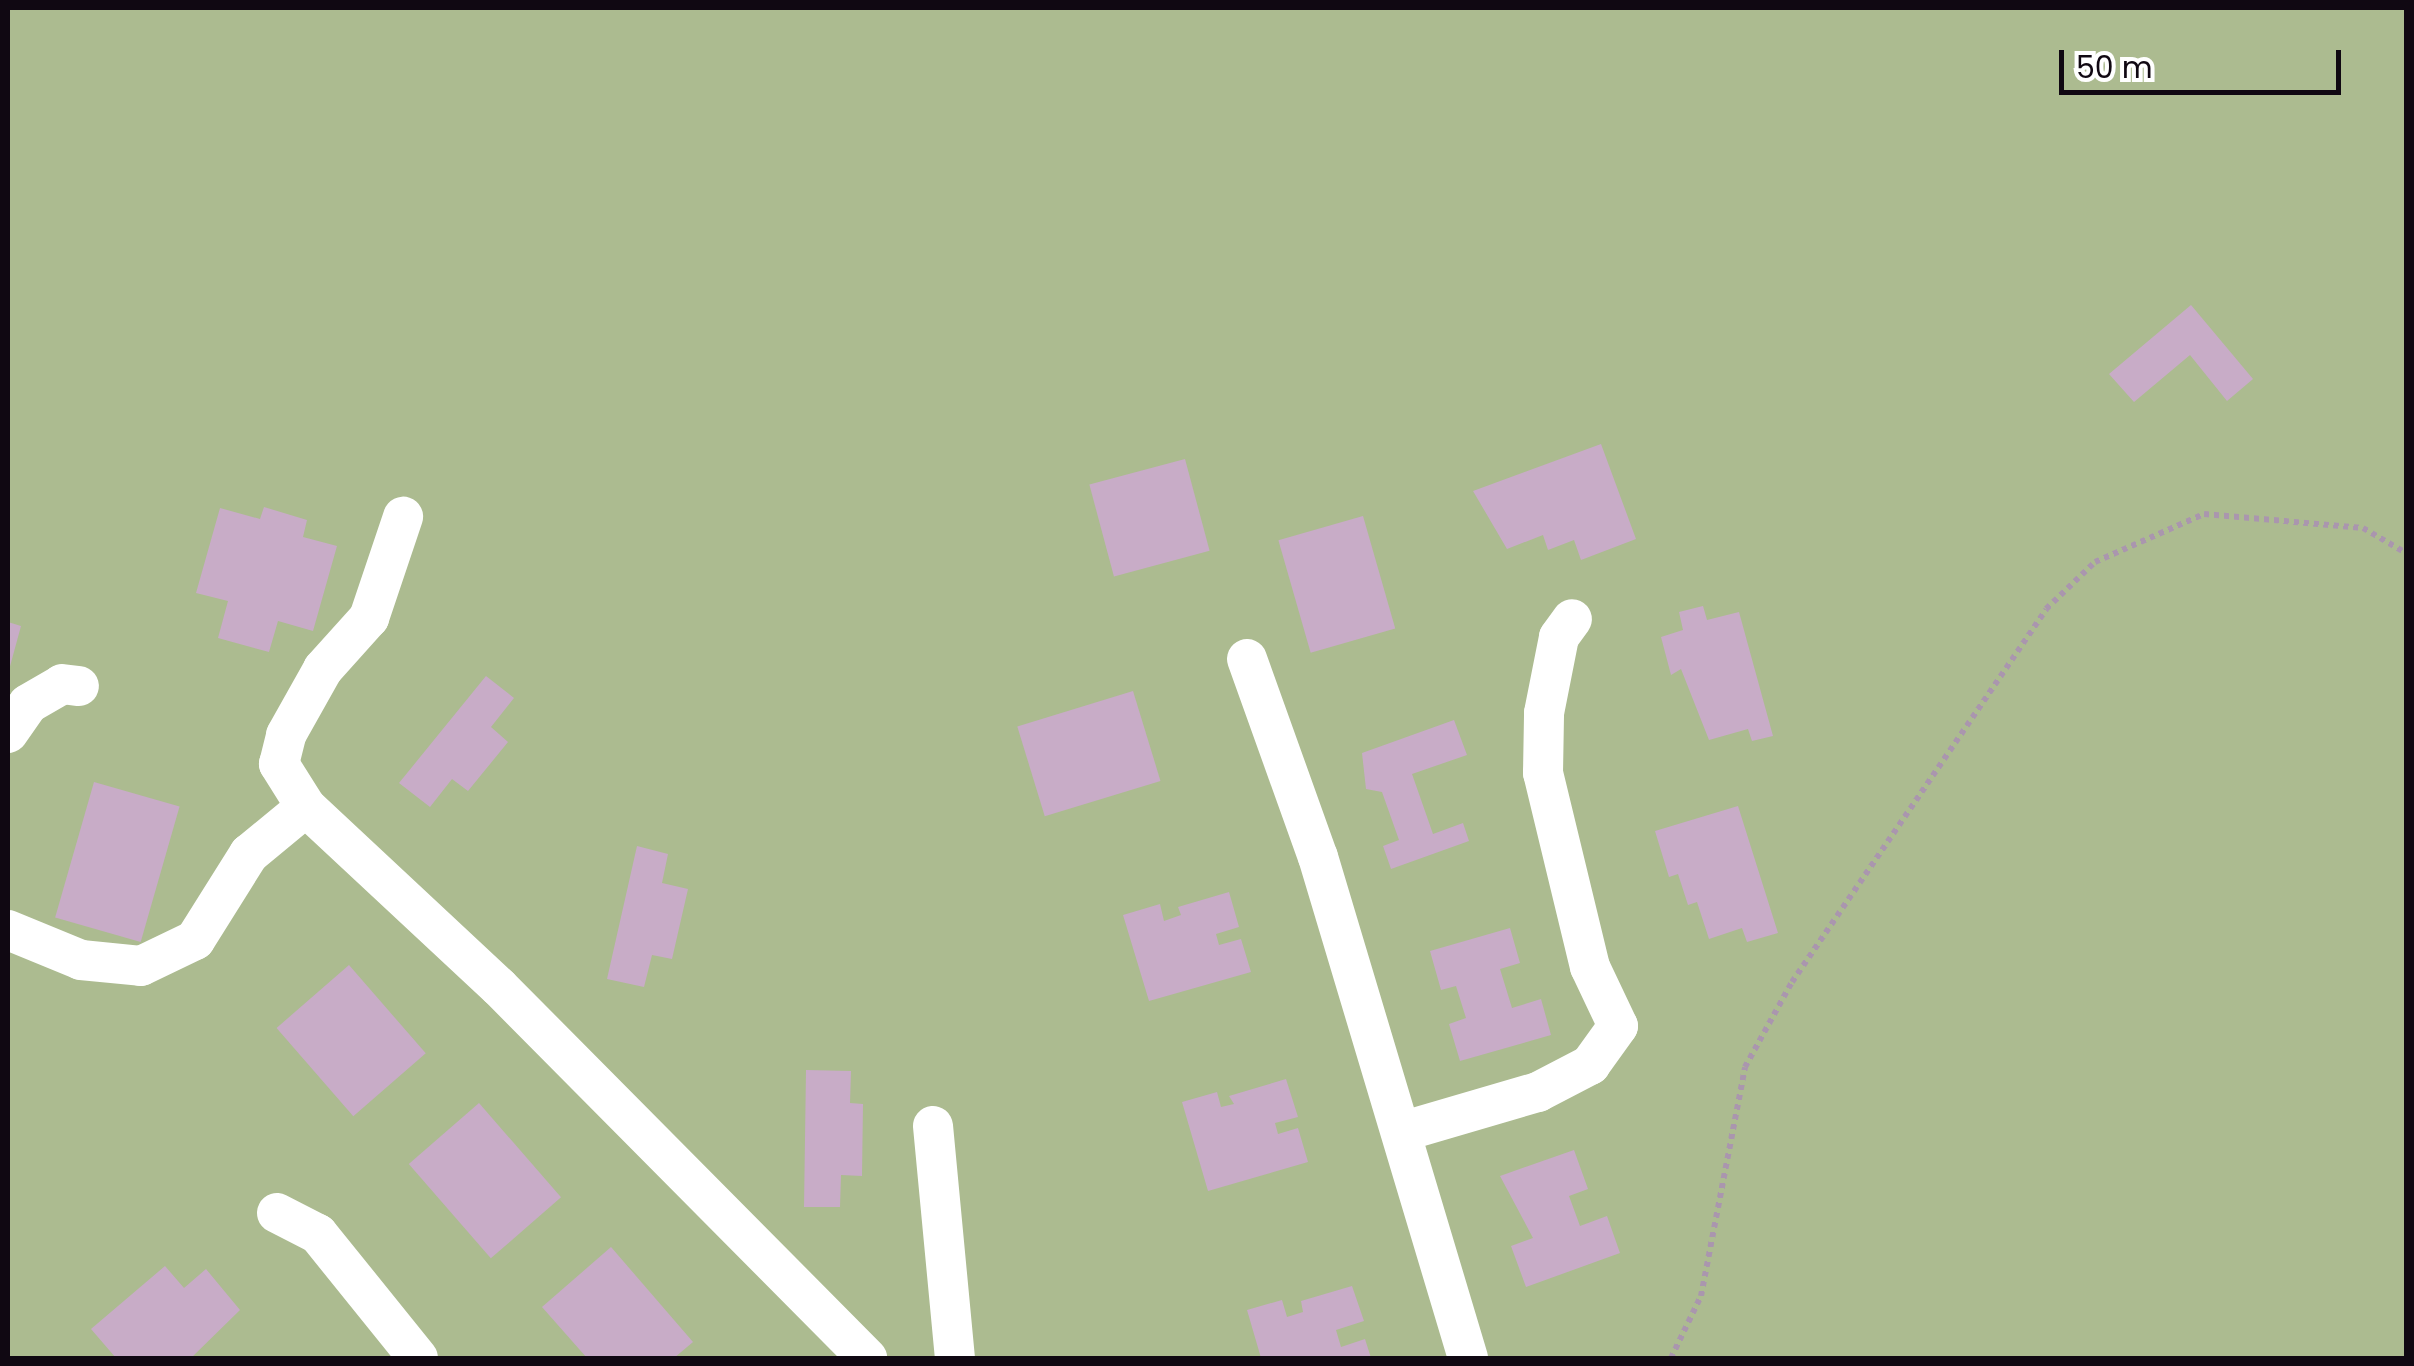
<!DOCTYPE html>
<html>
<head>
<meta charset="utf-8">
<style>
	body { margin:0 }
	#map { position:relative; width:2414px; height:1366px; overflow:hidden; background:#eed5f4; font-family:Poppins,sans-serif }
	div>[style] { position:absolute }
	.green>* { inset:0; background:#acbb90; transform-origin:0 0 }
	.building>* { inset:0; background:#c8acc7; transform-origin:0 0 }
	.path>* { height:6px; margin-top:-3px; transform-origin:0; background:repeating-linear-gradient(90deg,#aa96ae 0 5px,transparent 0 10px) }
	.minor>* { height:40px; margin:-20px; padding:0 20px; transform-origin:20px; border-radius:20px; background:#fff }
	span { translate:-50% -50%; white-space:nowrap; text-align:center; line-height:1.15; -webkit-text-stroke:8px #fff; paint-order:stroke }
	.frame { position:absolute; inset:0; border:10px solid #100812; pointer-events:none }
	.scale { position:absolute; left:2059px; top:50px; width:282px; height:45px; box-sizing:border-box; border:5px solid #100812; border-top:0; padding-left:12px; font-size:30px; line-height:35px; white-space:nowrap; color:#100812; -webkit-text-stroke:8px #fff; paint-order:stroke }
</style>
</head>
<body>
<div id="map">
	<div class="green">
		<i style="left:8px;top:8px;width:2398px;height:1350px"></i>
	</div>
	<div class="building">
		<i style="clip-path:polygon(2191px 305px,2253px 379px,2227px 401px,2190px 355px,2134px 402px,2109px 374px)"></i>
		<i style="clip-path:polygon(1601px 444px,1636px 539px,1581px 560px,1574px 540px,1548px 550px,1543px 535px,1507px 549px,1473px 491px)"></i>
		<i style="left:1185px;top:459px;width:95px;height:99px;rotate:75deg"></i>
		<i style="clip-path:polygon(264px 507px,307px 520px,303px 537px,337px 546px,313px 631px,278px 621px,269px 652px,218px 638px,228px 601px,196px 593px,220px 508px,260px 519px)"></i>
		<i style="left:1363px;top:516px;width:117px;height:88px;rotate:74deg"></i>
		<i style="clip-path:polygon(1703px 606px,1707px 620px,1739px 612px,1773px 736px,1752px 741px,1748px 729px,1709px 740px,1681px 669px,1671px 675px,1661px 637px,1683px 630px,1679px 612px)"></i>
		<i style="clip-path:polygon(8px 622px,21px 626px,9px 670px,8px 670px)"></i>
		<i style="clip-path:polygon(486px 676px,514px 698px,491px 727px,508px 742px,468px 791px,452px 779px,430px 807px,399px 783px)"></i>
		<i style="left:1133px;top:691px;width:94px;height:121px;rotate:73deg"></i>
		<i style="clip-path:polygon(1454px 720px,1467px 755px,1412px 774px,1433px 834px,1463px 823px,1469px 841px,1391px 869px,1383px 846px,1399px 840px,1382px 792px,1366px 789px,1362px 753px)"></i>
		<i style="left:94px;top:782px;width:89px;height:141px;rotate:16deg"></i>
		<i style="clip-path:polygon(1738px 806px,1778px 933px,1747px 942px,1742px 928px,1709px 939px,1697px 902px,1688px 905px,1678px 874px,1669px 877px,1655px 831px)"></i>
		<i style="clip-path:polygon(637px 846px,668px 854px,662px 883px,688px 889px,672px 959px,652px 955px,644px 987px,607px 979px)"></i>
		<i style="clip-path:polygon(1229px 892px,1239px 927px,1216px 934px,1219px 945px,1241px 939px,1251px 972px,1149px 1001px,1123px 915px,1160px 904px,1164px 921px,1181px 915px,1178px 907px)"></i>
		<i style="clip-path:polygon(1510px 928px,1520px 963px,1500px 969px,1512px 1008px,1541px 999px,1551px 1035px,1460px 1061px,1449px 1024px,1466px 1018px,1456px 986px,1441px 990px,1430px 951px)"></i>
		<i style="left:349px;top:965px;width:117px;height:96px;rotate:49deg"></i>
		<i style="clip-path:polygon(806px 1070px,851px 1071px,850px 1103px,863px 1104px,862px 1176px,841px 1175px,840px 1207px,804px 1207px)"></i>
		<i style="clip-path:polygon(1286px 1079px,1298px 1117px,1275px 1123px,1278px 1134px,1298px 1128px,1308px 1162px,1208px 1191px,1182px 1102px,1217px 1092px,1221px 1107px,1234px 1104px,1229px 1096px)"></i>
		<i style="left:479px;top:1103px;width:125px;height:93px;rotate:49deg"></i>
		<i style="clip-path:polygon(1574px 1150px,1588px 1189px,1569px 1196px,1580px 1226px,1607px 1216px,1620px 1253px,1526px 1287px,1511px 1246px,1533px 1238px,1500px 1176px)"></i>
		<i style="clip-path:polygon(611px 1247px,693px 1342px,674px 1358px,587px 1358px,542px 1307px)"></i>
		<i style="clip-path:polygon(165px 1266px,184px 1288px,206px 1269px,240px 1310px,191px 1358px,116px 1358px,91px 1329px)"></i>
		<i style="clip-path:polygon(1352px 1286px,1364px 1321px,1336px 1330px,1341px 1347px,1365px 1339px,1371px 1358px,1261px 1358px,1247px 1310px,1282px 1300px,1287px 1317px,1303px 1312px,1301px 1301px)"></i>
	</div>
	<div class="path">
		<i style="left:1671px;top:1358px;width:69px;rotate:-64.2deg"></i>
		<i style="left:1701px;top:1296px;width:233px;rotate:-79.1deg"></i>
		<i style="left:1745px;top:1067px;width:97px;rotate:-61.1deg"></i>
		<i style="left:1792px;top:982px;width:451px;rotate:-55.7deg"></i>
		<i style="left:2046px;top:609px;width:68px;rotate:-43.8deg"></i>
		<i style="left:2095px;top:562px;width:119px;rotate:-23.8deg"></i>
		<i style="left:2204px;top:514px;width:160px;rotate:5deg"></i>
		<i style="left:2363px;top:528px;width:50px;rotate:30.2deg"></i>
	</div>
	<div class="minor">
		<i style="left:1247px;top:659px;width:210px;rotate:70.3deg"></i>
		<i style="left:1318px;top:857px;width:523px;rotate:73.33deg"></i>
		<i style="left:8px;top:733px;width:35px;rotate:-55deg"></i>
		<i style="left:28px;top:704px;width:39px;rotate:-30deg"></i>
		<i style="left:62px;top:684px;width:17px;rotate:7deg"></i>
		<i style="left:306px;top:807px;width:51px;rotate:-122.1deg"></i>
		<i style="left:279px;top:764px;width:30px;rotate:-76deg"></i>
		<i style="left:286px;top:735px;width:76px;rotate:-60.7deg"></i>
		<i style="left:323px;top:669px;width:69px;rotate:-48deg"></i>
		<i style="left:369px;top:618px;width:107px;rotate:-71.4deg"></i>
		<i style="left:8px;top:930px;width:79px;rotate:22.3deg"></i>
		<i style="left:81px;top:960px;width:60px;rotate:5.7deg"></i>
		<i style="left:141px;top:966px;width:60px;rotate:-25.7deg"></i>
		<i style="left:195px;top:940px;width:102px;rotate:-57.9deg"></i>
		<i style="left:249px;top:854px;width:74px;rotate:-39.5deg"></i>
		<i style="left:306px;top:807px;width:264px;rotate:43deg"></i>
		<i style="left:499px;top:987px;width:523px;rotate:45.23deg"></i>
		<i style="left:933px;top:1126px;width:233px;rotate:84.6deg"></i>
		<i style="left:1401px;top:1132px;width:143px;rotate:-16.3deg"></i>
		<i style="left:1538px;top:1092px;width:59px;rotate:-27.4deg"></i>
		<i style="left:1590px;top:1065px;width:48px;rotate:-54.3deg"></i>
		<i style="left:1618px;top:1026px;width:65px;rotate:-115.4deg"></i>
		<i style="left:1590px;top:967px;width:200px;rotate:-103.6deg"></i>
		<i style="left:1543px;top:773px;width:60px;rotate:-89deg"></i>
		<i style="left:1544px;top:713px;width:77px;rotate:-78.8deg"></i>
		<i style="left:1559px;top:637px;width:22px;rotate:-54deg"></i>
		<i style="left:277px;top:1213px;width:46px;rotate:27.1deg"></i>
		<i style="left:318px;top:1234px;width:159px;rotate:51.1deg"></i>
	</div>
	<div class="frame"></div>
	<div class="scale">50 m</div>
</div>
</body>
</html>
